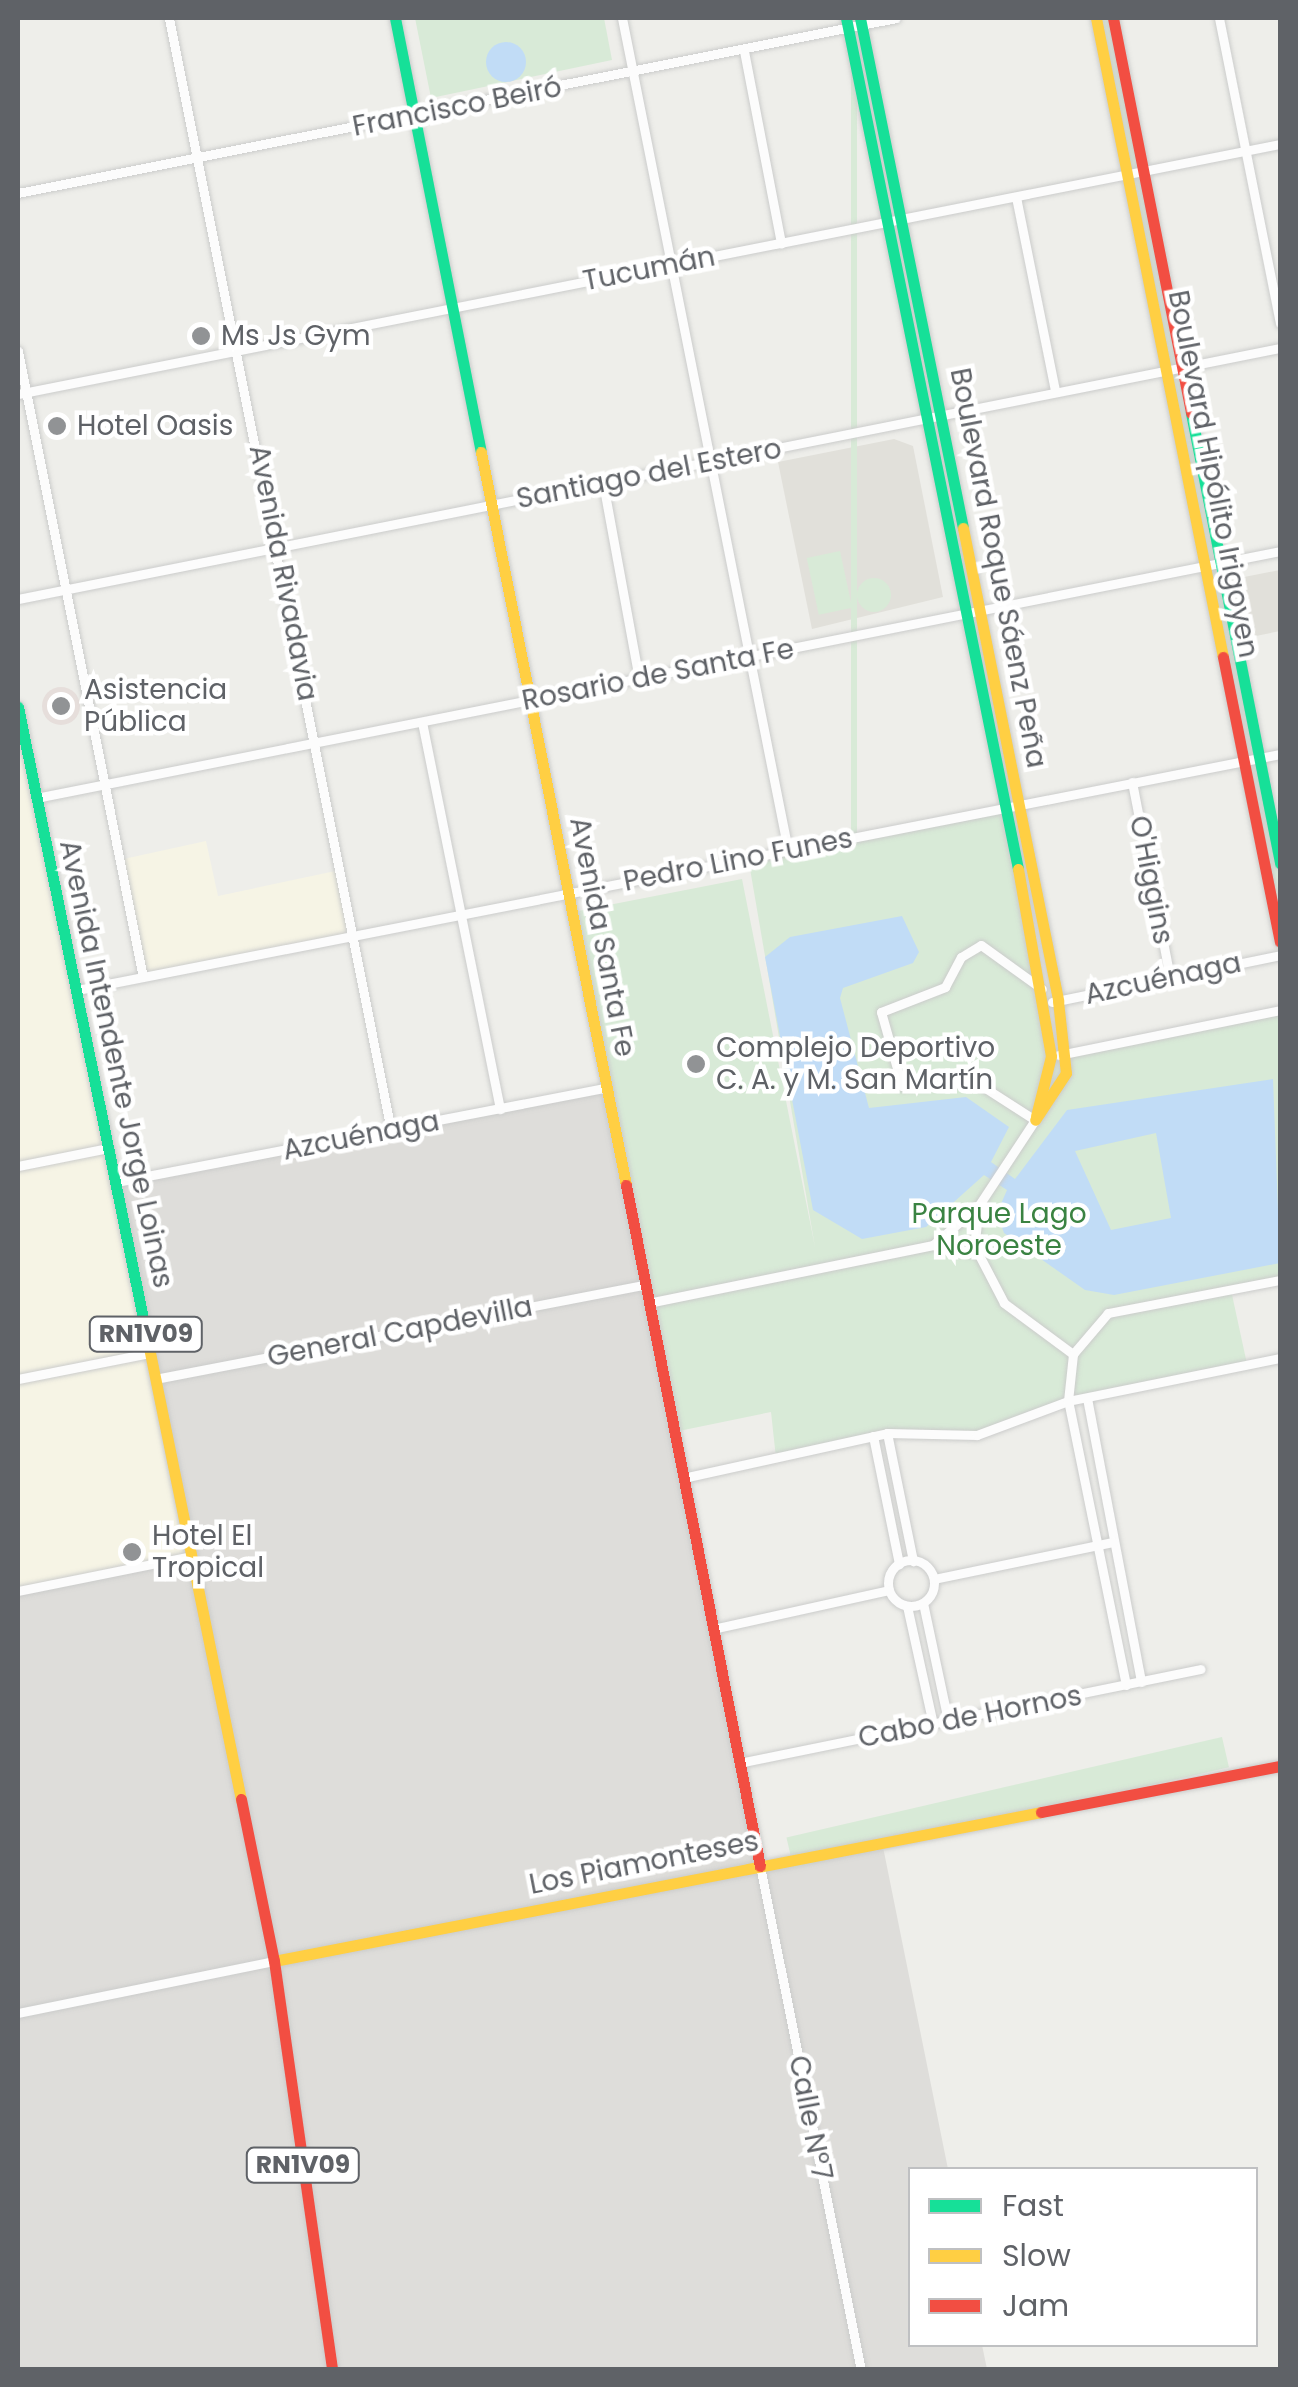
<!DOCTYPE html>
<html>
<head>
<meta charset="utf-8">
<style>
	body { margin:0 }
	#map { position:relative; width:1298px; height:2387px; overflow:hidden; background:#eeeeea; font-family:Poppins,sans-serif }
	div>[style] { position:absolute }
	.commercial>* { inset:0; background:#f6f4e5 }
	.industrial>* { inset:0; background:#deddda }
	.education>* { inset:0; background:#e1e0da }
	.medical>* { inset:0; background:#e6dedb }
	.round { border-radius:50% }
	.green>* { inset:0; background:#d8ead7; transform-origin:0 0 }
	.water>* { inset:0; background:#c1dcf6 }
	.roads { filter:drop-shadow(0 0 2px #cbcccb) drop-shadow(0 0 2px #cbcccb) }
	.street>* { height:9px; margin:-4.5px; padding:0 4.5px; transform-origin:4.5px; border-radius:4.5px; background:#fcfcfc }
	.street>.ring { margin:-4.5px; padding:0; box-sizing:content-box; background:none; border:9px solid #fcfcfc; border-radius:50% }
	.fast>* { height:11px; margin:-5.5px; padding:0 5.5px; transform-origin:5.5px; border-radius:5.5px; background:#16e098 }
	.slow>* { height:11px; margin:-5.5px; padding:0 5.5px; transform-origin:5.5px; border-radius:5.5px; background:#ffcf43 }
	.jam>* { height:11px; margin:-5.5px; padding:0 5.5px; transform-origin:5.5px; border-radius:5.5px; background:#f24e42 }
	.dots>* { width:28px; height:28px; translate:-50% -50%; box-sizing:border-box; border:5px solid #fff; border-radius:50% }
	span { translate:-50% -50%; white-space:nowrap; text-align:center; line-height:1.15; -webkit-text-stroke:9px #fff; paint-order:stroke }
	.shield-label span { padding:2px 8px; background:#fff; border:2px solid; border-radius:8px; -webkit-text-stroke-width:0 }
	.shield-label { font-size:25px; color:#5f6267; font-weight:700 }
	.street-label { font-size:28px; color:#5f6267 }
	.poi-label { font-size:28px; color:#5f6267 }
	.left { translate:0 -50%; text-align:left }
	.park-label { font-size:28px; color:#3a8342 }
	.frame { position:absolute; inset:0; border:20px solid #5f6267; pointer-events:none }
	.legend { position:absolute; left:908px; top:2167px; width:350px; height:180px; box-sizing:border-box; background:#fff; border:2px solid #bfc0c2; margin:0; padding:12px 18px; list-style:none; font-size:30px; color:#5f6267 }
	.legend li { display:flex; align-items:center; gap:20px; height:50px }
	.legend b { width:50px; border:2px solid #bfc0c2 }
</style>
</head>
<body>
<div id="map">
	<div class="commercial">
		<i style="clip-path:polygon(18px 707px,192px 1556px,18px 1591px)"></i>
		<i style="clip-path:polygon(206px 841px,218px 896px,340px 870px,353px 937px,143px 977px,119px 860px)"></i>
	</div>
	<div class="industrial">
		<i style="clip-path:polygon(606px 1088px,760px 1865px,882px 1842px,948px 2169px,911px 2170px,911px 2344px,982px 2345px,987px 2369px,18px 2370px,18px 1591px,192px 1556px,116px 1182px)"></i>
	</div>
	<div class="education">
		<i style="clip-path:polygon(894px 439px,913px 446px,943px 597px,812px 629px,778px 462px)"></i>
		<i style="clip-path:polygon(1280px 570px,1280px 631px,1251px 637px,1239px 578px)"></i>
	</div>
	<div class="medical">
		<i class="round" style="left:42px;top:687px;width:38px;height:38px"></i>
	</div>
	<div class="green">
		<i style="clip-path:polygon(415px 18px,604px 18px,612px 60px,431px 98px)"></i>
		<i style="left:851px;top:18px;width:6px;height:969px"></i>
		<i style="clip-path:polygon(1096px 18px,1113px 18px,1280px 863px,1280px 941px)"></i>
		<i style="left:840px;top:551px;width:58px;height:34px;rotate:78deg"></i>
		<i class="round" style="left:857px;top:578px;width:34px;height:34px"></i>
		<i style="clip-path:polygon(1003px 808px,1051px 1056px,1280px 1010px,1280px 1280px,1231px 1290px,1247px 1364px,1087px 1398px,977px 1435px,887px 1433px,776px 1458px,771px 1412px,674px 1432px,648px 1303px,820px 1272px,654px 1298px,578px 911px,742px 879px,815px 1247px,748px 857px)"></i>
		<i style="left:1222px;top:1737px;width:31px;height:447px;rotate:77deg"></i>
	</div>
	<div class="water">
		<i class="round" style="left:486px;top:42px;width:40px;height:40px"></i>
		<i style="clip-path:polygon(evenodd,902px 916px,919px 952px,913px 963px,843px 988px,840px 998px,869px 1108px,966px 1097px,1009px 1127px,991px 1162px,1015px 1179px,1067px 1110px,1273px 1079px,1280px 1263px,1114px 1295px,1085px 1290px,1004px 1233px,997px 1213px,1007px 1190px,984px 1175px,926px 1227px,862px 1239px,813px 1210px,765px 957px,790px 937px,902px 916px,1156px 1133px,1171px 1218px,1111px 1230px,1075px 1151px,1156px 1133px)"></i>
	</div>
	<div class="roads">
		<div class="street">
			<i style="left:169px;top:18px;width:1134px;rotate:78.71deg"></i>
			<i style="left:622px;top:18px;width:848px;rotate:78.72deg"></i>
			<i style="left:1219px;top:18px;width:311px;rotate:78.7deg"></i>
			<i style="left:744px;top:51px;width:196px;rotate:79.1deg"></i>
			<i style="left:18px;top:193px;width:895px;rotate:-11.27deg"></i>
			<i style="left:1016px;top:197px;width:198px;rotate:78.6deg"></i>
			<i style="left:18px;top:351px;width:638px;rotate:78.71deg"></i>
			<i style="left:18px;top:394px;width:1287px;rotate:-11.21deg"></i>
			<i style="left:603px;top:483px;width:199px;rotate:79.6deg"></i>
			<i style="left:18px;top:599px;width:1287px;rotate:-11.25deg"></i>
			<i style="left:422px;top:722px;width:395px;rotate:78.6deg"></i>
			<i style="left:1132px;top:782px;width:199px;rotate:79deg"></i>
			<i style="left:36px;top:798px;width:1268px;rotate:-11.23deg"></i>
			<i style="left:77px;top:990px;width:1226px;rotate:-11.1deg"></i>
			<i style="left:1052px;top:1002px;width:233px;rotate:-11.6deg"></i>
			<i style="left:1059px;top:1055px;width:226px;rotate:-11.5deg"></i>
			<i style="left:18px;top:1166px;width:92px;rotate:-11.3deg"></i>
			<i style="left:116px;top:1182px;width:499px;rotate:-10.9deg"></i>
			<i style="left:933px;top:1245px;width:61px;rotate:-41deg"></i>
			<i style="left:979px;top:1205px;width:102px;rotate:-56.6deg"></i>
			<i style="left:1035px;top:1120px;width:74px;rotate:-147.2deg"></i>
			<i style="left:973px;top:1080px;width:71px;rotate:175.2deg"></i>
			<i style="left:902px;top:1086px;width:77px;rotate:-105.8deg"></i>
			<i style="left:881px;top:1012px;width:69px;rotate:-21.3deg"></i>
			<i style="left:945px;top:987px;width:34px;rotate:-62deg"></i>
			<i style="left:961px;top:957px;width:23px;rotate:-31deg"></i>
			<i style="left:981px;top:945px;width:75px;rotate:35.8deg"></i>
			<i style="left:974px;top:1250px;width:45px;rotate:-83.7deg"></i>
			<i style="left:648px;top:1303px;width:291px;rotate:-11.5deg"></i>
			<i style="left:933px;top:1245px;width:46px;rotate:10.1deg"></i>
			<i style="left:978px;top:1253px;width:56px;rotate:62.5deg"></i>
			<i style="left:1004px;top:1303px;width:86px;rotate:36.5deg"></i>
			<i style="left:18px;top:1379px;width:134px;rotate:-11.2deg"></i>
			<i style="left:155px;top:1379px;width:499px;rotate:-10.9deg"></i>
			<i style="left:1087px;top:1398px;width:289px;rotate:79.2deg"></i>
			<i style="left:887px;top:1433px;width:131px;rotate:78.5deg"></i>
			<i style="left:873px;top:1436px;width:131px;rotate:78.5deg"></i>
			<i style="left:683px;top:1478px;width:209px;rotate:-12.4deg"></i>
			<i style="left:887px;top:1433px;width:90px;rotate:1.3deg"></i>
			<i style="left:977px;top:1435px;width:97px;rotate:-20.5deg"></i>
			<i style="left:1068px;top:1401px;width:216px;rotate:-11.5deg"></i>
			<i class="ring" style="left:888px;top:1560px;width:37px;height:37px"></i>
			<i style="left:934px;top:1579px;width:183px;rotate:-11.7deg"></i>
			<i style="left:18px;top:1591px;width:177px;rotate:-11.4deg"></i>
			<i style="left:923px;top:1603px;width:121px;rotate:78deg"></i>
			<i style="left:907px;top:1606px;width:121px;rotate:77.6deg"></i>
			<i style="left:713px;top:1629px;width:180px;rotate:-12.5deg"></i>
			<i style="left:1126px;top:1685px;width:290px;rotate:-101.5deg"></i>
			<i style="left:1068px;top:1401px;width:47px;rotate:-83.9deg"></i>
			<i style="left:1073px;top:1354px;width:54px;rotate:-49.5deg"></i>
			<i style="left:1108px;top:1313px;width:175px;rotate:-10.9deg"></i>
			<i style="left:739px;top:1763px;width:471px;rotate:-11.5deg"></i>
			<i style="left:760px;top:1866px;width:514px;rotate:78.67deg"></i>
			<i style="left:18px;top:2013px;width:261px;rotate:-11.5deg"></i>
		</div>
		<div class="fast">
			<i style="left:395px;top:18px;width:442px;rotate:78.8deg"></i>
			<i style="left:846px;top:18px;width:868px;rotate:78.57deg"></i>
			<i style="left:860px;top:18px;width:520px;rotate:78.58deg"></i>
			<i style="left:1191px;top:413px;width:459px;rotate:78.8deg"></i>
			<i style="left:18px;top:707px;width:629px;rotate:78.44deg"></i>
		</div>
		<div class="slow">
			<i style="left:1096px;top:18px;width:651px;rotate:78.76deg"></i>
			<i style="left:481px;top:452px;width:747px;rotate:78.81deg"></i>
			<i style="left:963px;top:528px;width:482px;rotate:78.6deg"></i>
			<i style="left:1058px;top:1001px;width:72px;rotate:83.7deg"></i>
			<i style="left:1066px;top:1073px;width:56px;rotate:123.4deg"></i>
			<i style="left:1018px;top:869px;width:190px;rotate:80deg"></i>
			<i style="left:1051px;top:1056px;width:62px;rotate:104deg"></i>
			<i style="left:144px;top:1323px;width:486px;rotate:78.5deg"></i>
			<i style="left:274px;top:1961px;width:781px;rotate:-10.99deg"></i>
		</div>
		<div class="jam">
			<i style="left:1113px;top:18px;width:403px;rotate:78.8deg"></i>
			<i style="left:1223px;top:657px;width:290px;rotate:78.7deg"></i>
			<i style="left:626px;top:1185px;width:694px;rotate:78.87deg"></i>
			<i style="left:241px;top:1799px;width:165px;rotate:78.5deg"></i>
			<i style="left:274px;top:1961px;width:413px;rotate:81.9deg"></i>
			<i style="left:1041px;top:1812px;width:243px;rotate:-10.9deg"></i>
		</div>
	</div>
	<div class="dots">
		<i style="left:201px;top:336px;background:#919395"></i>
		<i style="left:57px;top:426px;background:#919395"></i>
		<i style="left:61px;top:706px;background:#919395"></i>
		<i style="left:696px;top:1064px;background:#919395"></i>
		<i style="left:132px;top:1552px;background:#919395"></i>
	</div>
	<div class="shield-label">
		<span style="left:146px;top:1334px">RN1V09</span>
		<span style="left:303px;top:2165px">RN1V09</span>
	</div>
	<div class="street-label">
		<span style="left:457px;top:107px;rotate:-11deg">Francisco Beiró</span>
		<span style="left:649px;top:269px;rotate:-11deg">Tucumán</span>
		<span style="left:649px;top:474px;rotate:-11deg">Santiago del Estero</span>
		<span style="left:1213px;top:474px;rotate:79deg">Boulevard Hipólito Irigoyen</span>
		<span style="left:998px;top:568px;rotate:79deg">Boulevard Roque Sáenz Peña</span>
		<span style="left:283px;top:573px;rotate:79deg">Avenida Rivadavia</span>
		<span style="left:658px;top:675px;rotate:-11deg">Rosario de Santa Fe</span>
		<span style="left:738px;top:860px;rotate:-11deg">Pedro Lino Funes</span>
		<span style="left:1151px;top:880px;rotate:79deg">O'Higgins</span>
		<span style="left:602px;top:937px;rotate:79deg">Avenida Santa Fe</span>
		<span style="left:1163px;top:979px;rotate:-12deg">Azcuénaga</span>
		<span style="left:116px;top:1064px;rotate:78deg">Avenida Intendente Jorge Loinas</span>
		<span style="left:361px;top:1136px;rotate:-11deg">Azcuénaga</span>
		<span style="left:400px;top:1332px;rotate:-11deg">General Capdevilla</span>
		<span style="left:970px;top:1717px;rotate:-11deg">Cabo de Hornos</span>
		<span style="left:644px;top:1863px;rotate:-11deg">Los Piamonteses</span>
		<span style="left:810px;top:2118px;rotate:79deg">Calle Nº7</span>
	</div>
	<div class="poi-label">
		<span class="left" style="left:221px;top:336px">Ms Js Gym</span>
		<span class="left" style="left:77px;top:426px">Hotel Oasis</span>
		<span class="left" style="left:84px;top:706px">Asistencia<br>Pública</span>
		<span class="left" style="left:716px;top:1064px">Complejo Deportivo<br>C. A. y M. San Martín</span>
		<span class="left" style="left:152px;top:1552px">Hotel El<br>Tropical</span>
	</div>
	<div class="park-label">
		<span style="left:999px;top:1230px">Parque Lago<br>Noroeste</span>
	</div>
	<div class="frame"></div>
	<ul class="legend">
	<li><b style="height:12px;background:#16e098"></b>Fast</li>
	<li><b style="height:12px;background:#ffcf43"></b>Slow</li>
	<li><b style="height:12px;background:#f24e42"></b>Jam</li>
	</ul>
</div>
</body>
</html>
